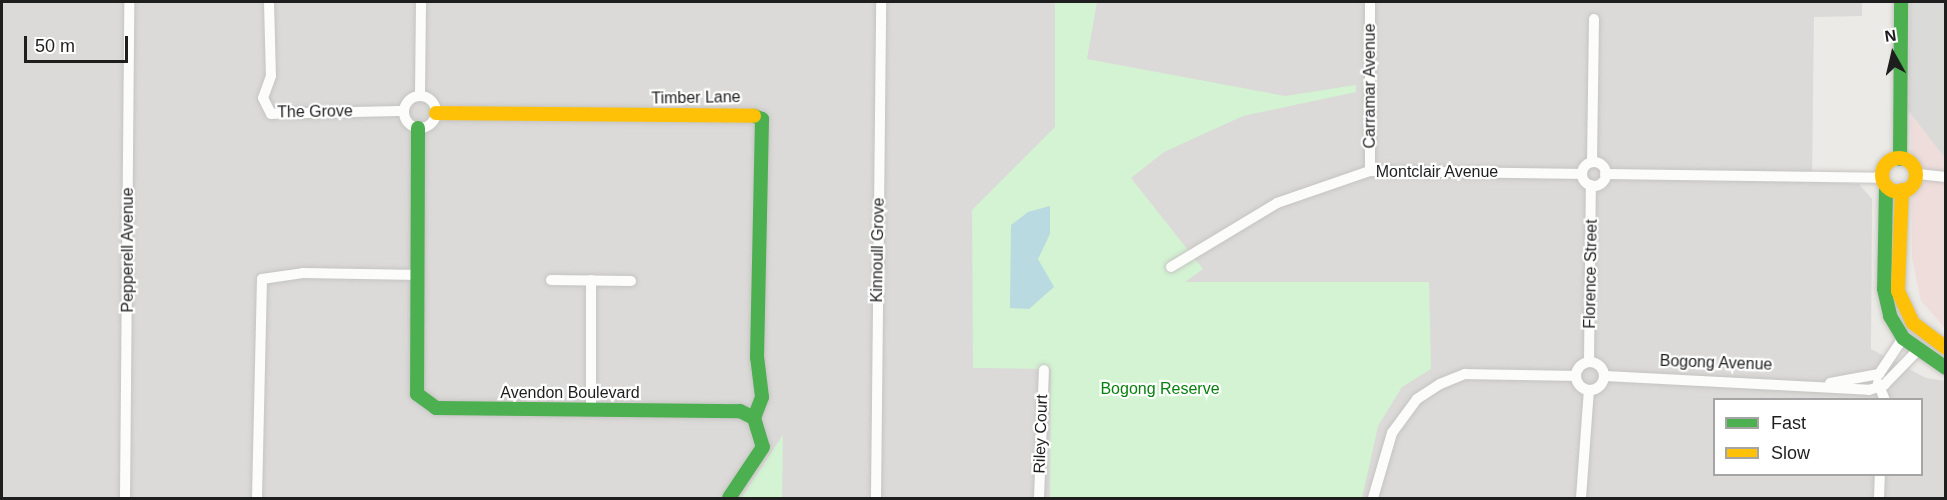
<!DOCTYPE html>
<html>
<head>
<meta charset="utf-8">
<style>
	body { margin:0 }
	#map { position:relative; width:1947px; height:500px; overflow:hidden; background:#eceae6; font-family:Helvetica,sans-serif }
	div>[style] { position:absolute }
	.residential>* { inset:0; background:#dbdad8 }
	.commercial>* { inset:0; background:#efdddb }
	.religious>* { inset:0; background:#dadad8 }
	.park>* { inset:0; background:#d3f3d2 }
	.water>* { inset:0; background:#b8dae0 }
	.roads { filter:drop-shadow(0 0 2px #c5c4c2) drop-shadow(0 0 2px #c5c4c2) }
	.street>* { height:10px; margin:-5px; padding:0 5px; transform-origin:5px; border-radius:5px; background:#fcfcfb }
	.street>.ring { margin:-5px; padding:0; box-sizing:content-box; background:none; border:10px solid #fcfcfb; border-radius:50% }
	.fast>* { height:14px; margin:-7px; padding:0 7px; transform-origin:7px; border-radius:7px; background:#4caf50 }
	.slow>* { height:14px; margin:-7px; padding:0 7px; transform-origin:7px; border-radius:7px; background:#ffc107 }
	.slow>.ring { margin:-7px; padding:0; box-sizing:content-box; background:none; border:14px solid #ffc107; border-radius:50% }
	span { translate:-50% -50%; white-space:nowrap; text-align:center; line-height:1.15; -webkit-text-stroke:4.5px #fff; paint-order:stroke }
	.street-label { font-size:16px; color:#1e1e1e }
	.park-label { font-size:16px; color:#08800e }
	.frame { position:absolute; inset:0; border:3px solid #1e1e1e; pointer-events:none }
	.legend { position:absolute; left:1713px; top:398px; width:210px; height:78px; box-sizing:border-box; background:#fff; border:2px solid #a5a5a5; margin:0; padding:8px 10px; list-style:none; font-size:18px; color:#1e1e1e }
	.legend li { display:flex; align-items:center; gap:12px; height:30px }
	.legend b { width:30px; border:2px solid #a5a5a5 }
	.north { position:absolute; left:1863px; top:24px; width:60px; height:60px; -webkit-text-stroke:4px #fff; paint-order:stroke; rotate:352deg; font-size:16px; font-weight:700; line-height:24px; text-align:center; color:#1e1e1e }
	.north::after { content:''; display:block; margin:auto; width:21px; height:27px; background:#1e1e1e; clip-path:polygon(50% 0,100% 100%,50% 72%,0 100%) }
	.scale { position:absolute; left:24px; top:36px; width:104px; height:27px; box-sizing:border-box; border:3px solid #1e1e1e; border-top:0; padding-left:8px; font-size:18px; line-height:21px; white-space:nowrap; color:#1e1e1e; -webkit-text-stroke:4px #fff; paint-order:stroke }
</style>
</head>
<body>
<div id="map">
	<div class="residential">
		<i style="clip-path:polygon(evenodd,2px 2px,1862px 2px,1862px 16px,1814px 17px,1812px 182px,1859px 184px,1872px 199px,1871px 349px,1926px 378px,1945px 381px,1945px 498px,2px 498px,2px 2px,1714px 400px,1922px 400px,1922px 474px,1714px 474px,1714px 400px)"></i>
	</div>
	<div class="commercial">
		<i style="clip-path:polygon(1910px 2px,1945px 2px,1945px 328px,1921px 301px,1912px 258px)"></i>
	</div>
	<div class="religious">
		<i style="clip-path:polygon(1910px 2px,1945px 2px,1945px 158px,1908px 110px)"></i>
	</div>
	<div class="park">
		<i style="clip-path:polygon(1055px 2px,1097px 2px,1087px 59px,1285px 96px,1356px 85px,1356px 92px,1243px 116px,1164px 152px,1131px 178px,1203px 269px,1185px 282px,1429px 282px,1431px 369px,1402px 387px,1378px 426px,1362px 498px,1050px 498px,1051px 369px,973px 368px,972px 210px,1055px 127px)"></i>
		<i style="clip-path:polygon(783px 435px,782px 498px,741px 498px)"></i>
	</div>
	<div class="water">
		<i style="clip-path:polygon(1050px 206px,1050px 234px,1038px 259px,1054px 287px,1029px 309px,1010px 308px,1011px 225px,1028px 212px)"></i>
	</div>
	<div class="roads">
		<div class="street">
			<i style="left:269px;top:2px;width:74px;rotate:88.5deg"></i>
			<i style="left:271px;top:76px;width:23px;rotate:110deg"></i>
			<i style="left:263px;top:98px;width:18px;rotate:63deg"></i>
			<i style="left:271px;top:114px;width:133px;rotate:-1.3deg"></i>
			<i style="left:1370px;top:2px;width:169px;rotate:90deg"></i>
			<i style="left:420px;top:96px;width:94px;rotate:-89.4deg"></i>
			<i class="ring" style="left:404px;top:96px;width:22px;height:22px"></i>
			<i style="left:1592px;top:162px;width:143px;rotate:-89.2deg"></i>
			<i class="ring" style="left:1582px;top:162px;width:14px;height:14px"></i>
			<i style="left:1605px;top:174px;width:275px;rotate:0.8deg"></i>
			<i style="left:1918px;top:174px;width:28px;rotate:6deg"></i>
			<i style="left:1171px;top:267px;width:124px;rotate:-31.1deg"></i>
			<i style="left:1277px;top:203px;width:98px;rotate:-19deg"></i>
			<i style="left:1370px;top:171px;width:212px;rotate:0.8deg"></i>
			<i style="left:551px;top:280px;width:80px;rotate:0.7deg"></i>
			<i style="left:591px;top:280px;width:129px;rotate:90deg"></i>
			<i class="ring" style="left:1576px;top:362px;width:18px;height:18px"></i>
			<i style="left:1589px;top:362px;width:177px;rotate:-89.4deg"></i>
			<i style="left:1605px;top:376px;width:264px;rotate:3deg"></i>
			<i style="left:1869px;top:390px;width:16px;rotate:-18deg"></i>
			<i style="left:1884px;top:385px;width:47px;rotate:-45.9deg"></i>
			<i style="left:1830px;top:383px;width:50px;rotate:-10.4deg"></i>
			<i style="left:1879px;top:374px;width:43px;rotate:-56.3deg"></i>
			<i style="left:1878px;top:383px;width:18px;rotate:68deg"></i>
			<i style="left:125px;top:498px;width:496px;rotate:-89.5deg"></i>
			<i style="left:257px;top:498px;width:219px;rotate:-88.7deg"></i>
			<i style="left:262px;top:279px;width:41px;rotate:-8.3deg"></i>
			<i style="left:303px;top:273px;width:116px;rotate:1deg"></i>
			<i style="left:876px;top:498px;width:496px;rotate:-89.4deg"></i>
			<i style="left:1039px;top:498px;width:128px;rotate:-87.8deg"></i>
			<i style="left:1373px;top:498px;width:68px;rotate:-73.7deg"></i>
			<i style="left:1392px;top:433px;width:42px;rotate:-53.7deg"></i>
			<i style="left:1417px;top:399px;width:27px;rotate:-33deg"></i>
			<i style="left:1440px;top:384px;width:27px;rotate:-22deg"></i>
			<i style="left:1465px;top:374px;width:111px;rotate:1deg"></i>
			<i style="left:1581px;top:498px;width:108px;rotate:-85.8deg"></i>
			<i style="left:1879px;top:498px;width:24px;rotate:-88deg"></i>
		</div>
		<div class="fast">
			<i style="left:418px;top:128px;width:266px;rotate:90.2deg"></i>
			<i style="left:417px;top:394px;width:24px;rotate:36deg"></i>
			<i style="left:436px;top:408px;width:304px;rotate:0.6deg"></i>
			<i style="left:740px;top:411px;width:16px;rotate:27deg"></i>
			<i style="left:754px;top:418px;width:30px;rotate:73deg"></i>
			<i style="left:763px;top:447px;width:61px;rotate:123.7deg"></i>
			<i style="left:1900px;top:159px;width:157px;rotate:-89.6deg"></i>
			<i style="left:1886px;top:189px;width:100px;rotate:91.1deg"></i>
			<i style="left:1884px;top:289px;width:28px;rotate:77deg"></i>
			<i style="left:1890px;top:316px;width:26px;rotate:59deg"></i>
			<i style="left:1903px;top:338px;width:52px;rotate:34.9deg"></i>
			<i style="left:754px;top:418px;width:22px;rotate:-69deg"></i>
			<i style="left:762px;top:397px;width:39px;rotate:-97deg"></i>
			<i style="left:757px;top:358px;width:239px;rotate:-88.8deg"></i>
			<i style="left:762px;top:119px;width:9px;rotate:-159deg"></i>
		</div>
		<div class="slow">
			<i style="left:436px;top:113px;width:318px;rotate:0.5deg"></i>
			<i class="ring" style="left:1882px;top:158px;width:20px;height:20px"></i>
			<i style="left:1902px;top:190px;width:101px;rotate:92.3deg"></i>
			<i style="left:1898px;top:291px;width:35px;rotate:65deg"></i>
			<i style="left:1913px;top:323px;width:41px;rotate:37.1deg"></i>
		</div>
	</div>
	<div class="street-label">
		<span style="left:1370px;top:86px;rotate:-90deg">Carramar Avenue</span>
		<span style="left:696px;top:98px;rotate:-1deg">Timber Lane</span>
		<span style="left:315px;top:112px;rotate:-1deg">The Grove</span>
		<span style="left:1437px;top:172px">Montclair Avenue</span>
		<span style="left:128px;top:250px;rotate:-90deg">Pepperell Avenue</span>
		<span style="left:878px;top:250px;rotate:-89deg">Kinnoull Grove</span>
		<span style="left:1591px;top:274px;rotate:-89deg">Florence Street</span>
		<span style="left:1716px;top:363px;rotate:2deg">Bogong Avenue</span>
		<span style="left:570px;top:393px">Avendon Boulevard</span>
		<span style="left:1041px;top:434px;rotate:-88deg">Riley Court</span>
	</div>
	<div class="park-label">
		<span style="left:1160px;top:389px">Bogong Reserve</span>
	</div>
	<div class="frame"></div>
	<ul class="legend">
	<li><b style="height:8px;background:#4caf50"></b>Fast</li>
	<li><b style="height:8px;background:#ffc107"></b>Slow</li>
	</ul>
	<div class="north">N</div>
	<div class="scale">50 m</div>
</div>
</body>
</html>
